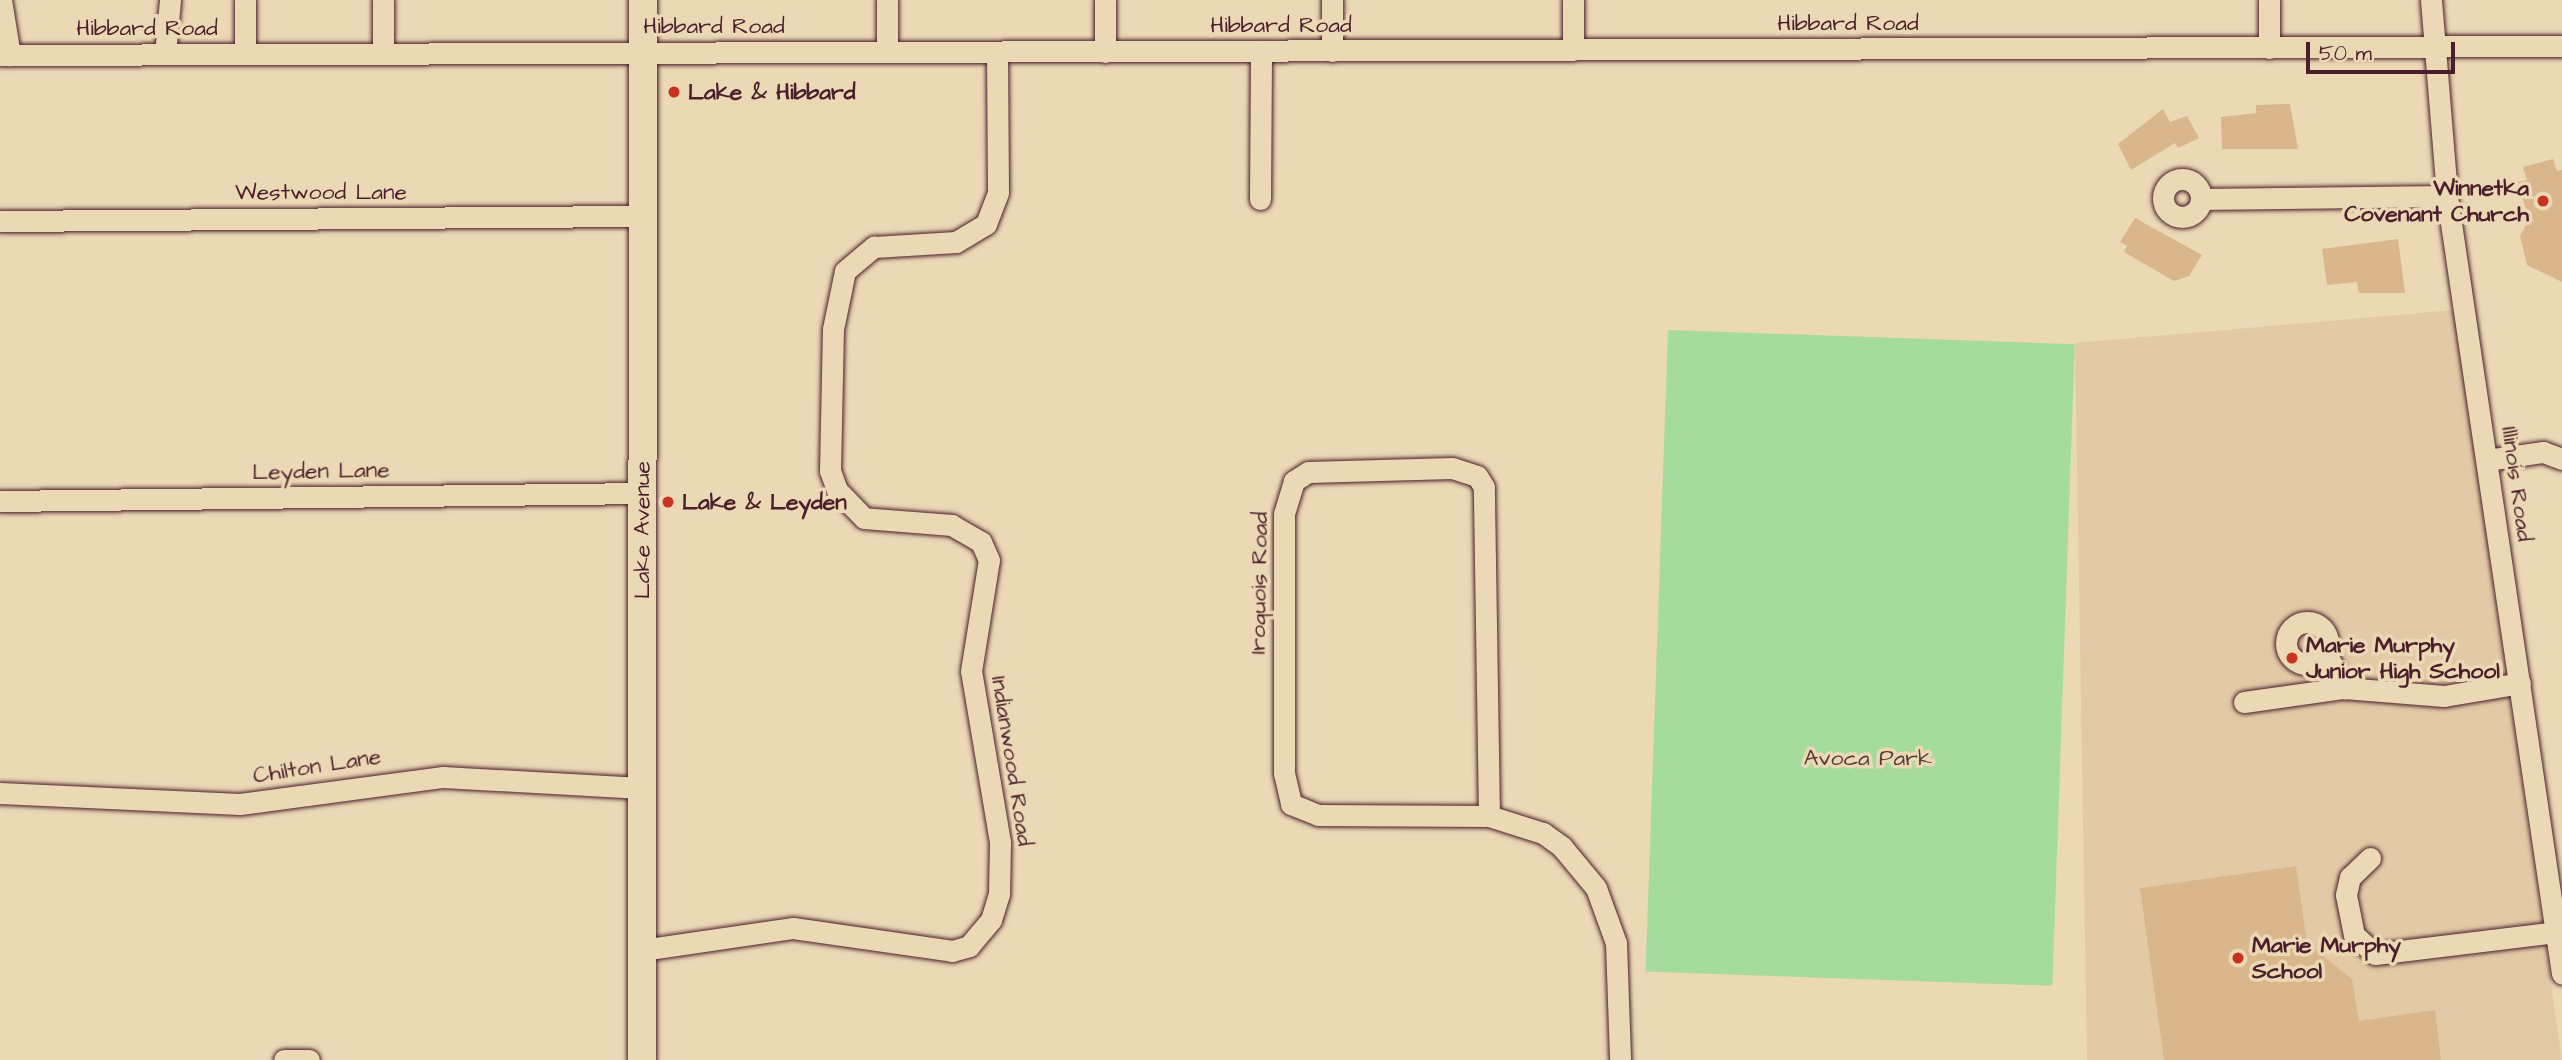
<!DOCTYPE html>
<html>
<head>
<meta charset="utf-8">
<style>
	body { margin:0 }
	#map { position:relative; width:2562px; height:1060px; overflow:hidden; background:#ebd8b5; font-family:"Architects Daughter",sans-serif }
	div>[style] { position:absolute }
	.built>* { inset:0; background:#e3caa6 }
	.green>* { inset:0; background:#a6db9e; transform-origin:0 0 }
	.building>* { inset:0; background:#dab68c }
	.roads { filter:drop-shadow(0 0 2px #4a1f2b) drop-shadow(0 0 2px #4a1f2b) }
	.minor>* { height:21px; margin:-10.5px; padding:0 10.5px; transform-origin:10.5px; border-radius:10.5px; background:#ebd8b5 }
	.minor>.ring { margin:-10.5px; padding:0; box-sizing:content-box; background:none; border:21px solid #ebd8b5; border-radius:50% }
	.major>* { height:28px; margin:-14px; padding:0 14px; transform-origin:14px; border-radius:14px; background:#ebd8b5 }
	.dots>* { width:19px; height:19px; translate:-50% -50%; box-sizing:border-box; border:4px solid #ebd8b5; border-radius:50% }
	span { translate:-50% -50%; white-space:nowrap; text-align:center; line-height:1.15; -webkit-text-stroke:7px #ebd8b5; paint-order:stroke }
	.street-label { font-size:23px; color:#4a1f2b }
	.poi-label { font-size:23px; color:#4a1f2b; font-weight:700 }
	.left { translate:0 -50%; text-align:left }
	.right { translate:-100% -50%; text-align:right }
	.park-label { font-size:23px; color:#583b3c }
	.scale { position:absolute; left:2306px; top:42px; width:149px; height:32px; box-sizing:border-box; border:4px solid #4a1f2b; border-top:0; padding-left:9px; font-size:21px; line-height:24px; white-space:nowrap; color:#4a1f2b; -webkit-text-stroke:5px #ebd8b5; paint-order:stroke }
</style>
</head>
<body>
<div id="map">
	<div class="built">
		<i style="clip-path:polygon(2454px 310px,2562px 1060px,2087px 1060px,2075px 343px)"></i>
	</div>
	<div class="green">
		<i style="left:1668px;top:330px;width:407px;height:642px;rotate:2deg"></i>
	</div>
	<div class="building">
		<i style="clip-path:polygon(2290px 104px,2298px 149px,2222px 149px,2221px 117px,2256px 113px,2256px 105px)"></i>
		<i style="clip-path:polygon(2163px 109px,2170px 122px,2187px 116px,2199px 138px,2178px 148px,2175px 143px,2131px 170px,2118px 144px)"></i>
		<i style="clip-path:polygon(2553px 159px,2557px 171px,2562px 170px,2562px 282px,2527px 265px,2520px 236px,2529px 220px,2518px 182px,2527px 180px,2523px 167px)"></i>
		<i style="clip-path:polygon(2135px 218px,2202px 255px,2189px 276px,2174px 281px,2124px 252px,2127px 246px,2120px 242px)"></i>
		<i style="clip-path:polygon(2398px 239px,2405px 293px,2359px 293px,2357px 282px,2327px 285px,2322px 249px)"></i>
		<i style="clip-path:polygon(2296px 866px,2307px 943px,2352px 979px,2359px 1021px,2435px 1010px,2441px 1060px,2164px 1060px,2140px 888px)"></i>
	</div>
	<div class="roads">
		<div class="minor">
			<i style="left:1px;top:0;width:56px;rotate:80.7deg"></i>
			<i style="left:245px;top:0;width:54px;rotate:90deg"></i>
			<i style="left:887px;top:0;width:52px;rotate:90deg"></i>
			<i style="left:1105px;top:0;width:52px;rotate:90deg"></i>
			<i style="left:1573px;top:0;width:50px;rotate:90deg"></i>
			<i style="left:2269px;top:0;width:48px;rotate:90deg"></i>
			<i style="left:2431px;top:0;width:197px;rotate:85.3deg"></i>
			<i style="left:2447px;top:196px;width:786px;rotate:81.59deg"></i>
			<i style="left:1332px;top:51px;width:51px;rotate:-90deg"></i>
			<i style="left:165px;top:54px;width:54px;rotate:-84.7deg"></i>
			<i style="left:383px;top:54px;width:54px;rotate:-90deg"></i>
			<i style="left:0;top:55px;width:2562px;rotate:-0.2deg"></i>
			<i class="ring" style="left:2163px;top:179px;width:17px;height:17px"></i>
			<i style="left:1260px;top:199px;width:148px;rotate:-89.6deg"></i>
			<i style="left:2201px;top:199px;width:246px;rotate:-0.7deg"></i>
			<i style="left:0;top:221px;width:642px;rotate:-0.45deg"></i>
			<i style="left:2487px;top:460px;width:57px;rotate:-8.1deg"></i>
			<i style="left:2543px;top:452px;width:20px;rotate:20deg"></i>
			<i style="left:0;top:501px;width:642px;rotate:-0.71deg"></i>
			<i class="ring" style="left:2286px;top:622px;width:21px;height:21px"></i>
			<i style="left:2325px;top:651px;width:42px;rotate:62.8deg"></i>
			<i style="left:2244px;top:702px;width:101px;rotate:-8deg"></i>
			<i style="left:2344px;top:688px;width:100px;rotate:4.6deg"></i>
			<i style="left:2444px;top:696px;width:77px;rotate:-9.7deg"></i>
			<i style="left:0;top:793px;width:240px;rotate:2.6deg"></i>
			<i style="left:240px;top:804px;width:205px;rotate:-7.6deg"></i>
			<i style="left:443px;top:777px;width:199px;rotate:3.2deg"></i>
			<i style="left:1489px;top:816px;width:329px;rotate:-90.9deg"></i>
			<i style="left:1484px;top:487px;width:13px;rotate:-122deg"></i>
			<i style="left:1477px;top:476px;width:26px;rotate:-162deg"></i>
			<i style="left:1452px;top:468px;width:144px;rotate:178.4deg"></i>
			<i style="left:1308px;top:472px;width:17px;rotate:147deg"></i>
			<i style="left:1294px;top:481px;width:34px;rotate:107deg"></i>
			<i style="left:1284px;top:514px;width:259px;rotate:90deg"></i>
			<i style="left:1284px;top:773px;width:32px;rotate:77deg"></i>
			<i style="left:1291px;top:804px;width:29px;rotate:22deg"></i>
			<i style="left:1318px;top:815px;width:171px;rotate:0.3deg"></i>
			<i style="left:1489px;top:816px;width:57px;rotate:17.5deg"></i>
			<i style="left:1543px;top:833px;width:24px;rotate:36deg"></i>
			<i style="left:1562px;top:847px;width:53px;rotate:50.3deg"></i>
			<i style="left:1596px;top:888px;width:59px;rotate:70deg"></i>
			<i style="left:1616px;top:943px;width:117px;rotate:88deg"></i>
			<i style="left:2370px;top:858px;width:28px;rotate:136deg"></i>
			<i style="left:2350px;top:877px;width:18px;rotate:103deg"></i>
			<i style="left:2346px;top:895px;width:41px;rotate:78.7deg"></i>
			<i style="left:2354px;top:935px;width:28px;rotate:42deg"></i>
			<i style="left:2375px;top:954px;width:182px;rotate:-6.9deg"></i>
			<i style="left:642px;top:950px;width:153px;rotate:-8.3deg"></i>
			<i style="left:793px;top:928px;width:161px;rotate:8.2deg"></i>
			<i style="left:952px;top:951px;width:18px;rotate:-16deg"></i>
			<i style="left:969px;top:946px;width:34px;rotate:-50deg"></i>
			<i style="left:991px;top:920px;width:27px;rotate:-73deg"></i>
			<i style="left:999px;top:894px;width:52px;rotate:-88.9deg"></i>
			<i style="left:1000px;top:842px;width:173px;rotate:-99.6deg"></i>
			<i style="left:971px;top:671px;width:112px;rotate:-80.8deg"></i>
			<i style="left:989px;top:560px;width:20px;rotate:-114deg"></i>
			<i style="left:981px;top:542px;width:34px;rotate:-150deg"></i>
			<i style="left:952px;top:525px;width:88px;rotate:-175.5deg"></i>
			<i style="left:864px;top:518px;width:39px;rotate:-134deg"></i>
			<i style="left:837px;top:490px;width:20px;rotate:-110deg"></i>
			<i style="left:830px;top:471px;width:142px;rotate:-88.8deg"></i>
			<i style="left:833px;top:329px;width:59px;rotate:-78.3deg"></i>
			<i style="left:845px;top:271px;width:38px;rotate:-40deg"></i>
			<i style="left:874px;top:247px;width:82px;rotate:-3.5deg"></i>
			<i style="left:956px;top:242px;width:35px;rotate:-31deg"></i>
			<i style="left:986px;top:224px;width:34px;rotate:-69deg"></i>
			<i style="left:998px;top:192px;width:140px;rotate:-90.4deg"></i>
			<i style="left:284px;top:1060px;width:25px"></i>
		</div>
		<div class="major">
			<i style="left:642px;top:1060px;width:1060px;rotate:-89.95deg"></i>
		</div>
	</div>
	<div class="dots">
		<i style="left:674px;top:92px;background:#c8321e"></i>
		<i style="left:2543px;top:201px;background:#c8321e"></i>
		<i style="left:668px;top:502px;background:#c8321e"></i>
		<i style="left:2292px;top:658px;background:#c8321e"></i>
		<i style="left:2238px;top:958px;background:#c8321e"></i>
	</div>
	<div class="street-label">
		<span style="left:1848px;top:23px">Hibbard Road</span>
		<span style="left:1281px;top:25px">Hibbard Road</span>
		<span style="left:714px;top:26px">Hibbard Road</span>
		<span style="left:147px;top:28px">Hibbard Road</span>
		<span style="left:321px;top:192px">Westwood Lane</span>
		<span style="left:321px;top:471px;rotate:-1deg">Leyden Lane</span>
		<span style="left:2517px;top:484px;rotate:82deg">Illinois Road</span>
		<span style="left:642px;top:530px;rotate:-90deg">Lake Avenue</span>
		<span style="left:1259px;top:583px;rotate:-89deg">Iroquois Road</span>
		<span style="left:1012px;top:761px;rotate:81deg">Indianwood Road</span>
		<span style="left:317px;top:766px;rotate:-9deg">Chilton Lane</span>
	</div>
	<div class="poi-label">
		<span class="left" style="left:688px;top:92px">Lake &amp; Hibbard</span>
		<span class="right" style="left:2529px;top:201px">Winnetka<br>Covenant Church</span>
		<span class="left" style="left:682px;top:502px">Lake &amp; Leyden</span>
		<span class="left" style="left:2306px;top:658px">Marie Murphy<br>Junior High School</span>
		<span class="left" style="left:2252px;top:958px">Marie Murphy<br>School</span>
	</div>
	<div class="park-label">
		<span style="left:1868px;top:758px">Avoca Park</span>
	</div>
	<div class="scale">50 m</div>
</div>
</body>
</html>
